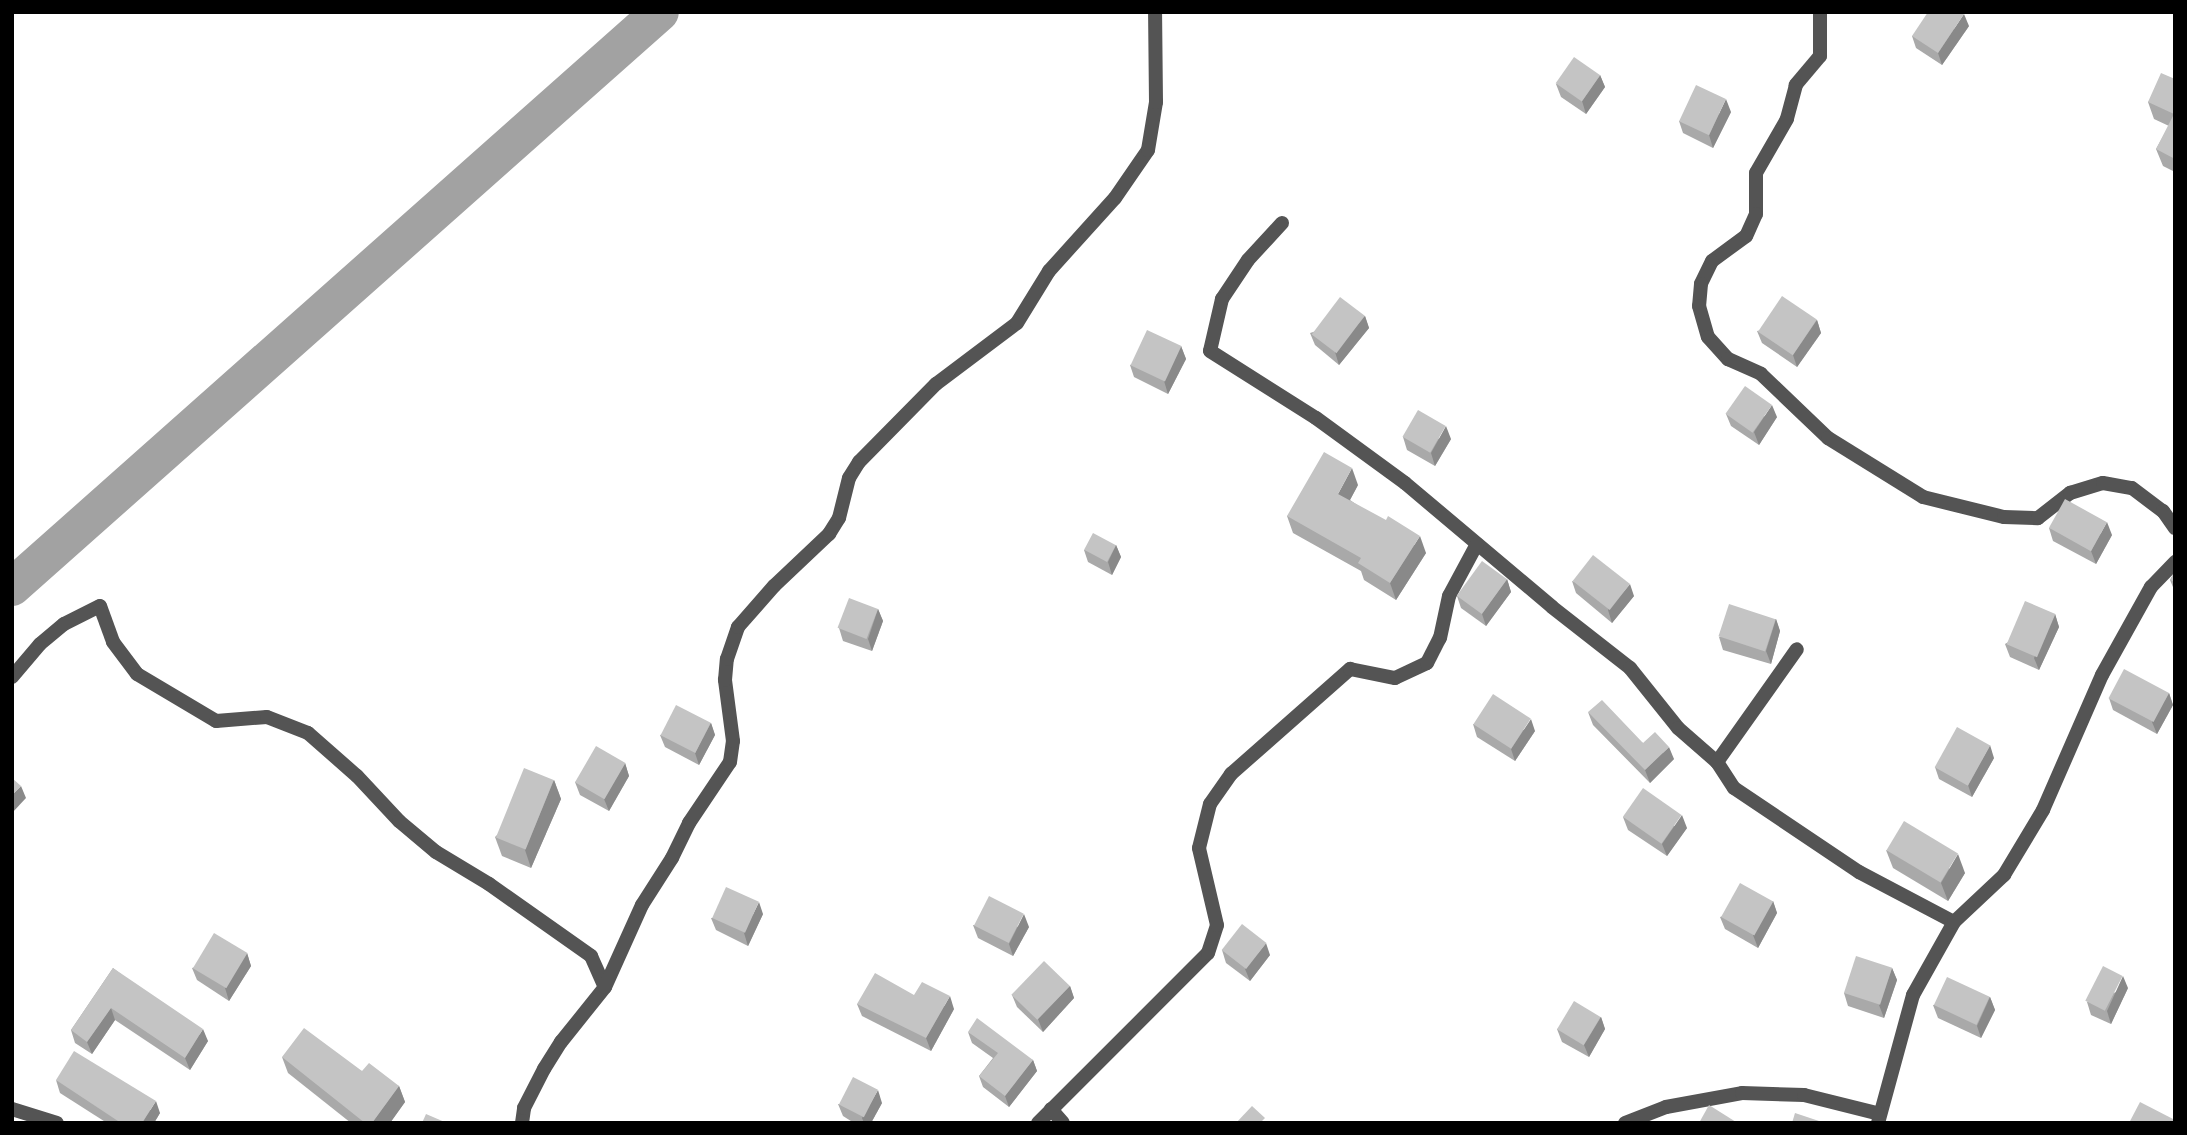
<!DOCTYPE html>
<html>
<head>
<meta charset="utf-8">
<style>
	body { margin:0 }
	#map { position:relative; width:2187px; height:1135px; overflow:hidden; background:#fff; font-family:"IBM Plex Sans",sans-serif }
	div>[style] { position:absolute }
	.river>* { height:38px; margin:-19px; padding:0 19px; transform-origin:19px; border-radius:19px; background:#a2a2a2 }
	.minor>* { height:14px; margin:-7px; padding:0 7px; transform-origin:7px; border-radius:7px; background:#545454 }
	.wall>* { inset:0; background:#a9a9a9 }
	.shaded-wall>* { inset:0; background:#898989 }
	.building>* { inset:0; background:#c4c4c4; transform-origin:0 0 }
	span { translate:-50% -50%; white-space:nowrap; text-align:center; line-height:1.15; -webkit-text-stroke:6px #fff; paint-order:stroke }
	.frame { position:absolute; inset:0; border:14px solid #000; pointer-events:none }
</style>
</head>
<body>
<div id="map">
	<div class="river">
		<i style="left:12px;top:587px;width:866px;rotate:-41.58deg"></i>
	</div>
	<div class="minor">
		<i style="left:1820px;top:12px;width:44px;rotate:90deg"></i>
		<i style="left:1820px;top:56px;width:38px;rotate:130deg"></i>
		<i style="left:1796px;top:85px;width:35px;rotate:105deg"></i>
		<i style="left:1787px;top:119px;width:62px;rotate:119.9deg"></i>
		<i style="left:1756px;top:173px;width:41px;rotate:90deg"></i>
		<i style="left:1756px;top:214px;width:24px;rotate:114deg"></i>
		<i style="left:1746px;top:236px;width:42px;rotate:143.7deg"></i>
		<i style="left:1712px;top:261px;width:25px;rotate:116deg"></i>
		<i style="left:1701px;top:284px;width:22px;rotate:95deg"></i>
		<i style="left:1699px;top:306px;width:32px;rotate:74deg"></i>
		<i style="left:1708px;top:337px;width:30px;rotate:48deg"></i>
		<i style="left:1728px;top:359px;width:36px;rotate:24deg"></i>
		<i style="left:1761px;top:374px;width:93px;rotate:43.7deg"></i>
		<i style="left:1828px;top:438px;width:112px;rotate:31.8deg"></i>
		<i style="left:1923px;top:497px;width:83px;rotate:13.9deg"></i>
		<i style="left:2004px;top:517px;width:34px;rotate:2deg"></i>
		<i style="left:2038px;top:518px;width:41px;rotate:-38deg"></i>
		<i style="left:2070px;top:493px;width:34px;rotate:-17deg"></i>
		<i style="left:2103px;top:483px;width:29px;rotate:10deg"></i>
		<i style="left:2132px;top:488px;width:39px;rotate:37deg"></i>
		<i style="left:2163px;top:511px;width:21px;rotate:55deg"></i>
		<i style="left:1282px;top:223px;width:50px;rotate:132.6deg"></i>
		<i style="left:1248px;top:260px;width:47px;rotate:123.7deg"></i>
		<i style="left:1222px;top:299px;width:53px;rotate:103deg"></i>
		<i style="left:1210px;top:351px;width:125px;rotate:32.3deg"></i>
		<i style="left:1316px;top:418px;width:110px;rotate:36.1deg"></i>
		<i style="left:1405px;top:483px;width:192px;rotate:40.1deg"></i>
		<i style="left:1552px;top:607px;width:99px;rotate:38deg"></i>
		<i style="left:1630px;top:668px;width:77px;rotate:51.3deg"></i>
		<i style="left:1678px;top:728px;width:52px;rotate:41.1deg"></i>
		<i style="left:1717px;top:762px;width:31px;rotate:57deg"></i>
		<i style="left:1734px;top:788px;width:151px;rotate:33.9deg"></i>
		<i style="left:1859px;top:872px;width:107px;rotate:27.8deg"></i>
		<i style="left:1954px;top:922px;width:84px;rotate:119.3deg"></i>
		<i style="left:1913px;top:995px;width:133px;rotate:105.3deg"></i>
		<i style="left:12px;top:677px;width:43px;rotate:-49.7deg"></i>
		<i style="left:40px;top:644px;width:31px;rotate:-40deg"></i>
		<i style="left:64px;top:624px;width:40px;rotate:-26.6deg"></i>
		<i style="left:100px;top:606px;width:38px;rotate:70deg"></i>
		<i style="left:113px;top:642px;width:40px;rotate:53deg"></i>
		<i style="left:137px;top:674px;width:92px;rotate:30.7deg"></i>
		<i style="left:216px;top:721px;width:51px;rotate:-4.5deg"></i>
		<i style="left:267px;top:717px;width:44px;rotate:21.3deg"></i>
		<i style="left:308px;top:733px;width:65px;rotate:41.3deg"></i>
		<i style="left:357px;top:776px;width:62px;rotate:47deg"></i>
		<i style="left:399px;top:821px;width:48px;rotate:40deg"></i>
		<i style="left:436px;top:852px;width:62px;rotate:31.1deg"></i>
		<i style="left:489px;top:884px;width:125px;rotate:35.2deg"></i>
		<i style="left:591px;top:956px;width:34px;rotate:66deg"></i>
		<i style="left:1717px;top:762px;width:138px;rotate:-54.7deg"></i>
		<i style="left:1954px;top:922px;width:69px;rotate:-43.2deg"></i>
		<i style="left:2004px;top:875px;width:76px;rotate:-59deg"></i>
		<i style="left:2043px;top:810px;width:147px;rotate:-66.4deg"></i>
		<i style="left:2102px;top:675px;width:101px;rotate:-60.9deg"></i>
		<i style="left:2151px;top:587px;width:35px;rotate:-46deg"></i>
		<i style="left:12px;top:1109px;width:47px;rotate:17.3deg"></i>
		<i style="left:1051px;top:1109px;width:18px;rotate:49deg"></i>
		<i style="left:522px;top:1123px;width:15px;rotate:-82deg"></i>
		<i style="left:524px;top:1108px;width:44px;rotate:-62.9deg"></i>
		<i style="left:544px;top:1069px;width:32px;rotate:-58deg"></i>
		<i style="left:561px;top:1042px;width:70px;rotate:-51.3deg"></i>
		<i style="left:605px;top:987px;width:90px;rotate:-65.7deg"></i>
		<i style="left:642px;top:905px;width:56px;rotate:-57.4deg"></i>
		<i style="left:672px;top:858px;width:39px;rotate:-64deg"></i>
		<i style="left:689px;top:823px;width:73px;rotate:-56.1deg"></i>
		<i style="left:730px;top:762px;width:21px;rotate:-82deg"></i>
		<i style="left:733px;top:741px;width:62px;rotate:-97.5deg"></i>
		<i style="left:725px;top:680px;width:21px;rotate:-85deg"></i>
		<i style="left:727px;top:659px;width:34px;rotate:-71deg"></i>
		<i style="left:738px;top:627px;width:55px;rotate:-48.7deg"></i>
		<i style="left:774px;top:586px;width:76px;rotate:-43.4deg"></i>
		<i style="left:829px;top:534px;width:19px;rotate:-58deg"></i>
		<i style="left:839px;top:518px;width:41px;rotate:-76deg"></i>
		<i style="left:849px;top:478px;width:19px;rotate:-58deg"></i>
		<i style="left:859px;top:462px;width:110px;rotate:-45.4deg"></i>
		<i style="left:936px;top:384px;width:101px;rotate:-37deg"></i>
		<i style="left:1017px;top:323px;width:61px;rotate:-58.4deg"></i>
		<i style="left:1049px;top:271px;width:98px;rotate:-47.9deg"></i>
		<i style="left:1115px;top:198px;width:58px;rotate:-55.5deg"></i>
		<i style="left:1148px;top:150px;width:49px;rotate:-80.5deg"></i>
		<i style="left:1156px;top:102px;width:90px;rotate:-90.6deg"></i>
		<i style="left:1038px;top:1123px;width:240px;rotate:-45deg"></i>
		<i style="left:1208px;top:953px;width:29px;rotate:-72deg"></i>
		<i style="left:1217px;top:925px;width:79px;rotate:-103.2deg"></i>
		<i style="left:1199px;top:848px;width:45px;rotate:-76deg"></i>
		<i style="left:1210px;top:804px;width:37px;rotate:-55deg"></i>
		<i style="left:1231px;top:774px;width:159px;rotate:-41.4deg"></i>
		<i style="left:1350px;top:669px;width:46px;rotate:11.3deg"></i>
		<i style="left:1395px;top:678px;width:35px;rotate:-25deg"></i>
		<i style="left:1427px;top:663px;width:28px;rotate:-63deg"></i>
		<i style="left:1440px;top:638px;width:43px;rotate:-77.9deg"></i>
		<i style="left:1449px;top:596px;width:59px;rotate:-61.7deg"></i>
		<i style="left:1625px;top:1123px;width:44px;rotate:-21.3deg"></i>
		<i style="left:1666px;top:1107px;width:77px;rotate:-10.4deg"></i>
		<i style="left:1742px;top:1093px;width:62px;rotate:1.8deg"></i>
		<i style="left:1804px;top:1095px;width:78px;rotate:14deg"></i>
	</div>
	<div class="wall">
		<i style="clip-path:polygon(1969px 26px,1942px 65px,1916px 48px,1912px 36px)"></i>
		<i style="clip-path:polygon(1600px 75px,1605px 87px,1586px 114px,1561px 97px,1556px 84px)"></i>
		<i style="clip-path:polygon(2175px 79px,2175px 172px,2163px 166px,2156px 149px,2169px 126px,2154px 119px,2148px 102px)"></i>
		<i style="clip-path:polygon(1731px 112px,1713px 148px,1683px 133px,1679px 121px)"></i>
		<i style="clip-path:polygon(1365px 316px,1369px 328px,1339px 365px,1315px 345px,1310px 333px)"></i>
		<i style="clip-path:polygon(1817px 320px,1821px 333px,1797px 367px,1762px 343px,1757px 331px)"></i>
		<i style="clip-path:polygon(1181px 346px,1186px 359px,1168px 394px,1134px 377px,1130px 365px)"></i>
		<i style="clip-path:polygon(1726px 414px,1777px 417px,1759px 445px,1731px 426px)"></i>
		<i style="clip-path:polygon(1403px 437px,1451px 439px,1435px 466px,1407px 450px)"></i>
		<i style="clip-path:polygon(1358px 485px,1350px 500px,1426px 553px,1396px 600px,1364px 580px,1361px 571px,1293px 533px,1287px 516px)"></i>
		<i style="clip-path:polygon(2049px 528px,2112px 535px,2096px 564px,2053px 541px)"></i>
		<i style="clip-path:polygon(1116px 545px,1121px 557px,1112px 575px,1088px 562px,1084px 550px)"></i>
		<i style="clip-path:polygon(2175px 571px,2175px 592px,2170px 580px)"></i>
		<i style="clip-path:polygon(1507px 579px,1511px 592px,1486px 626px,1461px 608px,1457px 596px)"></i>
		<i style="clip-path:polygon(1572px 581px,1634px 596px,1612px 623px,1576px 593px)"></i>
		<i style="clip-path:polygon(878px 609px,883px 621px,872px 651px,843px 641px,839px 628px)"></i>
		<i style="clip-path:polygon(2055px 614px,2059px 627px,2039px 670px,2010px 657px,2005px 644px)"></i>
		<i style="clip-path:polygon(1776px 619px,1780px 631px,1771px 664px,1723px 650px,1719px 637px)"></i>
		<i style="clip-path:polygon(2169px 693px,2173px 705px,2157px 734px,2113px 710px,2109px 698px)"></i>
		<i style="clip-path:polygon(1588px 712px,1643px 743px,1674px 759px,1650px 783px,1593px 725px)"></i>
		<i style="clip-path:polygon(711px 723px,715px 735px,699px 765px,665px 747px,660px 735px)"></i>
		<i style="clip-path:polygon(1473px 724px,1535px 731px,1515px 761px,1477px 737px)"></i>
		<i style="clip-path:polygon(1994px 758px,1972px 797px,1939px 779px,1935px 767px)"></i>
		<i style="clip-path:polygon(625px 763px,629px 776px,609px 811px,580px 795px,575px 782px)"></i>
		<i style="clip-path:polygon(554px 780px,561px 799px,531px 868px,502px 856px,495px 837px)"></i>
		<i style="clip-path:polygon(1623px 817px,1687px 828px,1667px 856px,1628px 830px)"></i>
		<i style="clip-path:polygon(1886px 850px,1965px 873px,1948px 901px,1893px 868px)"></i>
		<i style="clip-path:polygon(1773px 901px,1777px 913px,1758px 948px,1725px 929px,1720px 917px)"></i>
		<i style="clip-path:polygon(763px 914px,748px 946px,716px 930px,711px 918px)"></i>
		<i style="clip-path:polygon(973px 925px,1029px 927px,1013px 956px,978px 938px)"></i>
		<i style="clip-path:polygon(1222px 950px,1270px 955px,1250px 981px,1226px 963px)"></i>
		<i style="clip-path:polygon(247px 953px,251px 966px,229px 1001px,197px 980px,192px 968px)"></i>
		<i style="clip-path:polygon(113px 968px,208px 1041px,190px 1070px,115px 1020px,92px 1054px,75px 1043px,71px 1030px)"></i>
		<i style="clip-path:polygon(1892px 968px,1897px 980px,1884px 1018px,1848px 1006px,1844px 993px)"></i>
		<i style="clip-path:polygon(1070px 986px,1074px 998px,1043px 1032px,1017px 1007px,1012px 995px)"></i>
		<i style="clip-path:polygon(2128px 988px,2111px 1024px,2091px 1015px,2087px 1002px)"></i>
		<i style="clip-path:polygon(914px 995px,954px 1009px,931px 1051px,862px 1016px,857px 1004px)"></i>
		<i style="clip-path:polygon(1990px 997px,1995px 1010px,1981px 1038px,1938px 1018px,1933px 1005px)"></i>
		<i style="clip-path:polygon(1601px 1017px,1605px 1029px,1589px 1057px,1562px 1042px,1557px 1029px)"></i>
		<i style="clip-path:polygon(968px 1032px,1033px 1060px,1037px 1071px,1009px 1107px,983px 1087px,979px 1076px,993px 1058px,972px 1043px)"></i>
		<i style="clip-path:polygon(282px 1057px,362px 1071px,399px 1086px,405px 1102px,390px 1123px,351px 1123px,288px 1073px)"></i>
		<i style="clip-path:polygon(56px 1080px,160px 1113px,154px 1123px,107px 1123px,60px 1093px)"></i>
		<i style="clip-path:polygon(882px 1103px,871px 1123px,854px 1123px,843px 1116px,838px 1104px)"></i>
	</div>
	<div class="shaded-wall">
		<i style="clip-path:polygon(1964px 14px,1969px 26px,1942px 65px,1938px 53px)"></i>
		<i style="clip-path:polygon(1600px 75px,1605px 87px,1586px 114px,1582px 101px)"></i>
		<i style="clip-path:polygon(1726px 99px,1731px 112px,1713px 148px,1709px 135px)"></i>
		<i style="clip-path:polygon(1365px 316px,1369px 328px,1339px 365px,1335px 352px)"></i>
		<i style="clip-path:polygon(1817px 320px,1821px 333px,1797px 367px,1793px 355px)"></i>
		<i style="clip-path:polygon(1181px 346px,1186px 359px,1168px 394px,1164px 381px)"></i>
		<i style="clip-path:polygon(1772px 405px,1777px 417px,1759px 445px,1754px 432px)"></i>
		<i style="clip-path:polygon(1446px 426px,1451px 439px,1435px 466px,1431px 453px)"></i>
		<i style="clip-path:polygon(1352px 468px,1358px 485px,1344px 511px,1338px 494px)"></i>
		<i style="clip-path:polygon(2107px 522px,2112px 535px,2096px 564px,2091px 551px)"></i>
		<i style="clip-path:polygon(1420px 536px,1426px 553px,1396px 600px,1390px 583px)"></i>
		<i style="clip-path:polygon(1116px 545px,1121px 557px,1112px 575px,1108px 562px)"></i>
		<i style="clip-path:polygon(1507px 579px,1511px 592px,1486px 626px,1482px 614px)"></i>
		<i style="clip-path:polygon(1630px 584px,1634px 596px,1612px 623px,1608px 610px)"></i>
		<i style="clip-path:polygon(878px 609px,883px 621px,872px 651px,868px 639px)"></i>
		<i style="clip-path:polygon(2055px 614px,2059px 627px,2039px 670px,2034px 658px)"></i>
		<i style="clip-path:polygon(1776px 619px,1780px 631px,1771px 664px,1766px 651px)"></i>
		<i style="clip-path:polygon(2169px 693px,2173px 705px,2157px 734px,2152px 722px)"></i>
		<i style="clip-path:polygon(1531px 719px,1535px 731px,1515px 761px,1511px 749px)"></i>
		<i style="clip-path:polygon(711px 723px,715px 735px,699px 765px,695px 753px)"></i>
		<i style="clip-path:polygon(1990px 745px,1994px 758px,1972px 797px,1968px 785px)"></i>
		<i style="clip-path:polygon(1669px 747px,1674px 759px,1650px 783px,1645px 770px)"></i>
		<i style="clip-path:polygon(625px 763px,629px 776px,609px 811px,604px 799px)"></i>
		<i style="clip-path:polygon(554px 780px,561px 799px,531px 868px,525px 850px)"></i>
		<i style="clip-path:polygon(21px 786px,26px 798px,12px 813px,12px 795px)"></i>
		<i style="clip-path:polygon(1682px 815px,1687px 828px,1667px 856px,1662px 844px)"></i>
		<i style="clip-path:polygon(1958px 854px,1965px 873px,1948px 901px,1941px 883px)"></i>
		<i style="clip-path:polygon(1773px 901px,1777px 913px,1758px 948px,1753px 935px)"></i>
		<i style="clip-path:polygon(759px 902px,763px 914px,748px 946px,744px 933px)"></i>
		<i style="clip-path:polygon(1024px 914px,1029px 927px,1013px 956px,1009px 944px)"></i>
		<i style="clip-path:polygon(1266px 943px,1270px 955px,1250px 981px,1245px 969px)"></i>
		<i style="clip-path:polygon(247px 953px,251px 966px,229px 1001px,225px 988px)"></i>
		<i style="clip-path:polygon(1892px 968px,1897px 980px,1884px 1018px,1879px 1005px)"></i>
		<i style="clip-path:polygon(2123px 976px,2128px 988px,2111px 1024px,2107px 1011px)"></i>
		<i style="clip-path:polygon(1070px 986px,1074px 998px,1043px 1032px,1038px 1019px)"></i>
		<i style="clip-path:polygon(950px 996px,954px 1009px,931px 1051px,926px 1038px)"></i>
		<i style="clip-path:polygon(1990px 997px,1995px 1010px,1981px 1038px,1977px 1026px)"></i>
		<i style="clip-path:polygon(111px 1008px,115px 1020px,92px 1054px,87px 1042px)"></i>
		<i style="clip-path:polygon(1601px 1017px,1605px 1029px,1589px 1057px,1584px 1045px)"></i>
		<i style="clip-path:polygon(203px 1029px,208px 1041px,190px 1070px,185px 1058px)"></i>
		<i style="clip-path:polygon(1033px 1060px,1037px 1071px,1009px 1107px,1005px 1096px)"></i>
		<i style="clip-path:polygon(399px 1086px,405px 1102px,390px 1123px,372px 1123px)"></i>
		<i style="clip-path:polygon(878px 1090px,882px 1103px,871px 1123px,864px 1123px,862px 1118px)"></i>
		<i style="clip-path:polygon(156px 1101px,160px 1113px,154px 1123px,142px 1123px)"></i>
	</div>
	<div class="building">
		<i style="clip-path:polygon(1928px 12px,1962px 12px,1964px 14px,1938px 53px,1912px 36px)"></i>
		<i style="left:1574px;top:57px;width:32px;height:32px;rotate:35deg"></i>
		<i style="clip-path:polygon(2161px 73px,2175px 79px,2175px 159px,2156px 149px,2174px 114px,2148px 102px)"></i>
		<i style="left:1696px;top:85px;width:33px;height:40px;rotate:25deg"></i>
		<i style="left:1782px;top:296px;width:42px;height:43px;rotate:34deg"></i>
		<i style="left:1340px;top:297px;width:31px;height:47px;rotate:37deg"></i>
		<i style="left:1147px;top:330px;width:38px;height:39px;rotate:25deg"></i>
		<i style="left:1745px;top:386px;width:33px;height:34px;rotate:35deg"></i>
		<i style="left:1418px;top:410px;width:32px;height:31px;rotate:30deg"></i>
		<i style="clip-path:polygon(1324px 452px,1352px 468px,1338px 494px,1386px 520px,1388px 516px,1420px 536px,1390px 583px,1358px 563px,1361px 558px,1287px 516px)"></i>
		<i style="left:2065px;top:499px;width:48px;height:33px;rotate:29deg"></i>
		<i style="left:1093px;top:533px;width:26px;height:19px;rotate:28deg"></i>
		<i style="left:1593px;top:555px;width:47px;height:33px;rotate:38deg"></i>
		<i style="left:1482px;top:561px;width:31px;height:43px;rotate:36deg"></i>
		<i style="clip-path:polygon(2175px 571px,2175px 582px,2170px 580px)"></i>
		<i style="left:849px;top:598px;width:31px;height:32px;rotate:21deg"></i>
		<i style="left:2025px;top:601px;width:33px;height:47px;rotate:23deg"></i>
		<i style="left:1729px;top:604px;width:49px;height:34px;rotate:18deg"></i>
		<i style="left:2124px;top:669px;width:51px;height:33px;rotate:28deg"></i>
		<i style="left:1493px;top:694px;width:45px;height:36px;rotate:33deg"></i>
		<i style="clip-path:polygon(1602px 700px,1643px 743px,1655px 732px,1669px 747px,1645px 770px,1588px 712px)"></i>
		<i style="left:676px;top:705px;width:39px;height:34px;rotate:27deg"></i>
		<i style="left:1957px;top:727px;width:38px;height:46px;rotate:29deg"></i>
		<i style="left:596px;top:746px;width:34px;height:42px;rotate:30deg"></i>
		<i style="left:524px;top:768px;width:32px;height:75px;rotate:22deg"></i>
		<i style="clip-path:polygon(12px 778px,21px 786px,12px 795px)"></i>
		<i style="left:1643px;top:788px;width:47px;height:35px;rotate:35deg"></i>
		<i style="left:1904px;top:821px;width:63px;height:34px;rotate:31deg"></i>
		<i style="left:1740px;top:883px;width:38px;height:39px;rotate:29deg"></i>
		<i style="left:726px;top:887px;width:36px;height:34px;rotate:24deg"></i>
		<i style="left:989px;top:896px;width:39px;height:33px;rotate:27deg"></i>
		<i style="left:1242px;top:924px;width:31px;height:33px;rotate:38deg"></i>
		<i style="left:214px;top:933px;width:39px;height:41px;rotate:31deg"></i>
		<i style="left:1856px;top:956px;width:38px;height:39px;rotate:18deg"></i>
		<i style="left:1044px;top:961px;width:36px;height:47px;rotate:44deg"></i>
		<i style="left:2103px;top:966px;width:22px;height:39px;rotate:27deg"></i>
		<i style="clip-path:polygon(113px 968px,203px 1029px,185px 1058px,111px 1008px,87px 1042px,71px 1030px)"></i>
		<i style="clip-path:polygon(875px 973px,914px 995px,922px 982px,950px 996px,926px 1038px,857px 1004px)"></i>
		<i style="left:1947px;top:977px;width:47px;height:31px;rotate:25deg"></i>
		<i style="left:1574px;top:1001px;width:31px;height:33px;rotate:31deg"></i>
		<i style="clip-path:polygon(977px 1018px,1033px 1060px,1005px 1096px,979px 1076px,998px 1053px,968px 1032px)"></i>
		<i style="clip-path:polygon(304px 1028px,362px 1071px,369px 1063px,399px 1086px,372px 1123px,365px 1123px,282px 1057px)"></i>
		<i style="clip-path:polygon(74px 1051px,156px 1101px,142px 1123px,121px 1123px,56px 1080px)"></i>
		<i style="left:853px;top:1077px;width:28px;height:31px;rotate:27deg"></i>
		<i style="clip-path:polygon(2140px 1102px,2175px 1120px,2175px 1123px,2129px 1123px)"></i>
		<i style="clip-path:polygon(1709px 1105px,1736px 1122px,1735px 1123px,1699px 1123px)"></i>
		<i style="clip-path:polygon(1252px 1106px,1265px 1118px,1260px 1123px,1236px 1123px)"></i>
		<i style="clip-path:polygon(1795px 1113px,1825px 1123px,1792px 1123px)"></i>
		<i style="clip-path:polygon(426px 1114px,447px 1123px,422px 1123px)"></i>
	</div>
	<div class="frame"></div>
</div>
</body>
</html>
